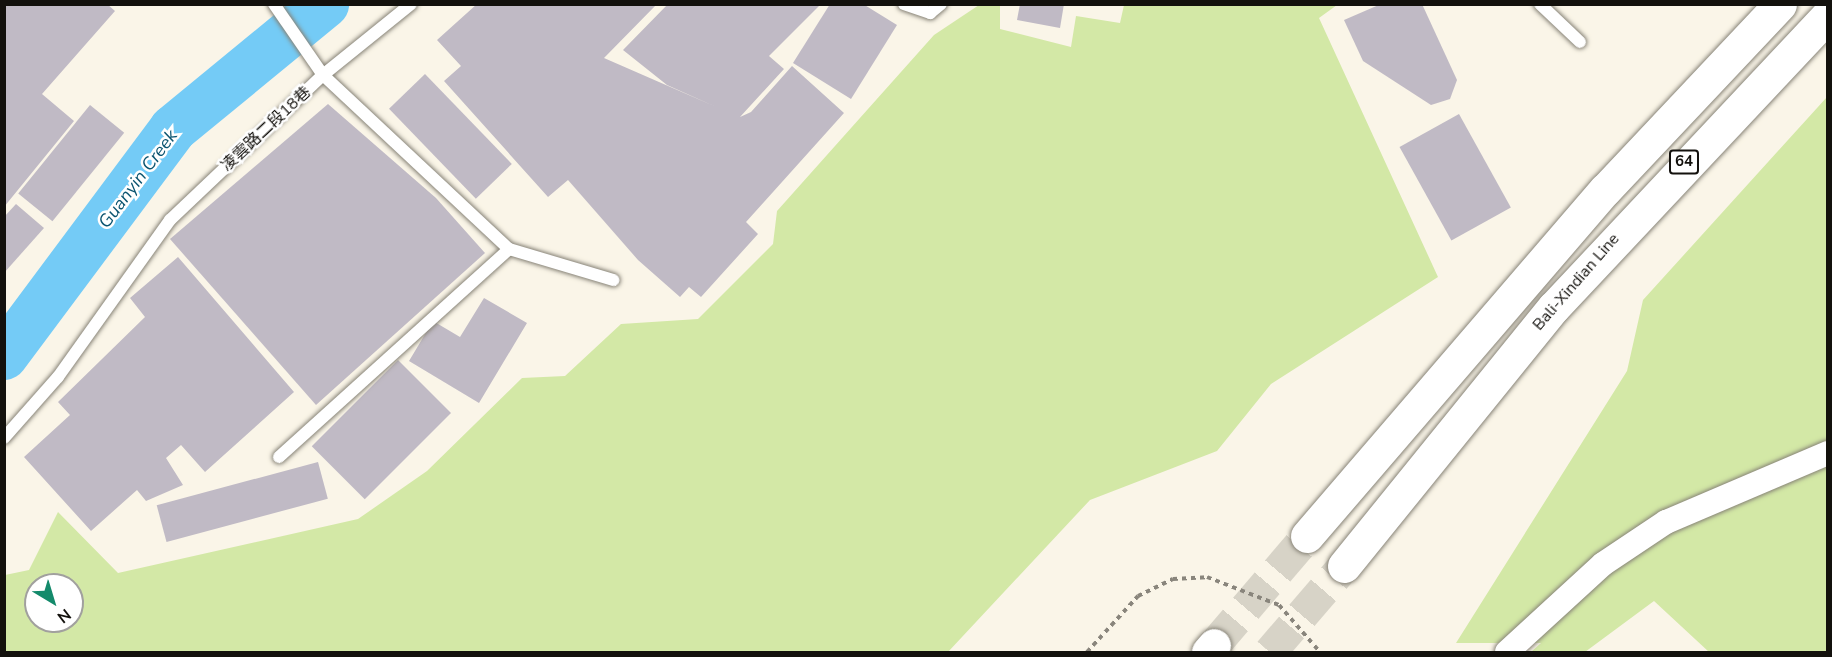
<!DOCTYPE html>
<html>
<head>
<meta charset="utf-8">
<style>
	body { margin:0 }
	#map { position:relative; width:1832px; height:657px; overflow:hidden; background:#faf5e8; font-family:"Nunito Sans","Noto Sans TC",sans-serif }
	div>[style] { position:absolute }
	.green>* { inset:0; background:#d3e8a6 }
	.river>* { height:48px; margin:-24px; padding:0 24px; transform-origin:24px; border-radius:24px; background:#74cbf6 }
	.building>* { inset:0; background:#c0bac5; transform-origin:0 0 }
	.highway-tunnel>* { height:33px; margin-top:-16.5px; transform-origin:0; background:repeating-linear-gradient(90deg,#d7d3c7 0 33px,transparent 0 49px) }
	.path>* { height:4px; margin-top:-2px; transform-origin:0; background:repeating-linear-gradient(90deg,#89857c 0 4.5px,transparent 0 9px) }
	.roads { filter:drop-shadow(0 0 2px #878377) drop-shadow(0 0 2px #878377) }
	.lane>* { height:12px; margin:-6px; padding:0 6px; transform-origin:6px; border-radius:6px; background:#fff }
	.street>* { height:24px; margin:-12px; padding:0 12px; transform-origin:12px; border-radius:12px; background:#fff }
	.highway>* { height:33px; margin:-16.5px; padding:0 16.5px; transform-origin:16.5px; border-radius:16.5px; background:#fff }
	span { translate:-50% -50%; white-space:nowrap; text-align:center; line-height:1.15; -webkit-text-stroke:5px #fff; paint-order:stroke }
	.shield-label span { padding:2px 4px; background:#fff; border:2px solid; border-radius:4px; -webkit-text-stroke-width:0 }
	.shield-label { font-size:15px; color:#13110d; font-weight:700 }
	.street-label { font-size:16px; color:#13110d }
	.water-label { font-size:18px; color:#0b5470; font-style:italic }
	.frame { position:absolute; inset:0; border:6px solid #13110d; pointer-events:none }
	.north { position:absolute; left:24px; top:573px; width:60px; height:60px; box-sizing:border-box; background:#fff; border:2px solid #a1a09e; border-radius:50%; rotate:142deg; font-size:16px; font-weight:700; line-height:24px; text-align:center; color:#13110d }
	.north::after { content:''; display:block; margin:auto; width:21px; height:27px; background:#148a6b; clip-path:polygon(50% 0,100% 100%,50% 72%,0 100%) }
</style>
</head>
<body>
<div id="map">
	<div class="green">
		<i style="clip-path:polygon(evenodd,979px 5px,1000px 5px,1000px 29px,1071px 47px,1076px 16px,1120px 23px,1124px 5px,1337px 5px,1319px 18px,1438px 277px,1271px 384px,1217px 451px,1090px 500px,948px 652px,5px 652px,5px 575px,29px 570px,58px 512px,118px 573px,358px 519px,427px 471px,522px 378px,565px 376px,621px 324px,698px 319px,773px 244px,777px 211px,934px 35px,979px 5px,36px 585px,72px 585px,72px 621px,36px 621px,36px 585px)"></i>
		<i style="clip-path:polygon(1827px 97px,1827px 652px,1709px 652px,1654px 601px,1585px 652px,1531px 652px,1541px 643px,1456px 643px,1627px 371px,1643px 300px)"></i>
	</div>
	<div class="river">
		<i style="left:4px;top:356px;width:283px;rotate:-53.3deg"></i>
		<i style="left:173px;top:129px;width:197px;rotate:-39.4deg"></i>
	</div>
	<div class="building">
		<i style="clip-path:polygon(4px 4px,107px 4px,115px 11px,42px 94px,74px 121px,4px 207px)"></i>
		<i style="clip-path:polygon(477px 4px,657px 4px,604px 58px,714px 106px,667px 85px,623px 50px,668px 4px,821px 4px,769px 56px,784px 69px,740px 117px,751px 112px,792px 66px,844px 113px,746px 222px,758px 234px,701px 297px,689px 287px,680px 297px,638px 260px,568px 180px,548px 197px,444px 81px,461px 66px,437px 40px)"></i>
		<i style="clip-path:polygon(830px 4px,863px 4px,897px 25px,851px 99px,793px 63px)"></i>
		<i style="clip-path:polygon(1020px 4px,1064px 4px,1060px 28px,1017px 20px)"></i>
		<i style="clip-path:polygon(1381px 4px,1422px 4px,1457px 80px,1450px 99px,1431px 105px,1363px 61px,1344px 20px)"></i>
		<i style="left:425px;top:74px;width:125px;height:50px;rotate:46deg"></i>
		<i style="clip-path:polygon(328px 104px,436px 198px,485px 253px,316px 405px,170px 239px)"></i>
		<i style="left:90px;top:105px;width:44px;height:114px;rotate:39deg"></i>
		<i style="left:1459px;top:114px;width:107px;height:68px;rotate:61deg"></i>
		<i style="clip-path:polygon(16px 204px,44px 228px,4px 273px,4px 217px)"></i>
		<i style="clip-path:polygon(178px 257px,294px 392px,205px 472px,181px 445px,166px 458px,183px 485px,146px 501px,137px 490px,91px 531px,24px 457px,70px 415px,58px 402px,145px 317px,130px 298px)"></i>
		<i style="clip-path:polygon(484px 298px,527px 323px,479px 403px,409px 361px,433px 321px,460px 337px)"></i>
		<i style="left:398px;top:360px;width:75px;height:122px;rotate:45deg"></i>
		<i style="left:318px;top:462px;width:38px;height:167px;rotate:75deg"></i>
	</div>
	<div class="highway-tunnel">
		<i style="left:1214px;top:645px;width:143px;rotate:-49.5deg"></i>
		<i style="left:1270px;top:652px;width:113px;rotate:-49.3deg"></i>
	</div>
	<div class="path">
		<i style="left:1087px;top:652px;width:76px;rotate:-47.7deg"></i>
		<i style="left:1138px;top:596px;width:39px;rotate:-26deg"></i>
		<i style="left:1173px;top:579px;width:34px;rotate:-3deg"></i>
		<i style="left:1207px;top:577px;width:77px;rotate:21.3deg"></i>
		<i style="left:1279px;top:605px;width:62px;rotate:48.9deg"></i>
	</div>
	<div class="roads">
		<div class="lane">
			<i style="left:274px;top:4px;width:86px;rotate:55.4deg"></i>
			<i style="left:323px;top:75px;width:255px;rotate:43.1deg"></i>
			<i style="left:509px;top:249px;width:109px;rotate:16.6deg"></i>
			<i style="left:904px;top:4px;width:28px;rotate:19deg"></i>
			<i style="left:930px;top:13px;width:14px;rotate:-39deg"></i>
			<i style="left:1540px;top:4px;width:55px;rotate:43.5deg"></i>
			<i style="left:4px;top:438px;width:81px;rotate:-48.5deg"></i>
			<i style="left:58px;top:377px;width:193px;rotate:-54.5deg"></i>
			<i style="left:170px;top:220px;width:211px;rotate:-43.5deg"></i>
			<i style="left:323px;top:75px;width:113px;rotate:-38.9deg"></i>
			<i style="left:279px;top:457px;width:310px;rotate:-42.1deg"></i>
		</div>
		<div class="street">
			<i style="left:1507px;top:652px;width:130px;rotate:-42.5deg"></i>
			<i style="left:1603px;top:564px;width:76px;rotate:-33.7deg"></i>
			<i style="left:1666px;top:522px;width:176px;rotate:-23.1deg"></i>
		</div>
		<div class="highway">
			<i style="left:1307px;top:536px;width:457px;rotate:-49.3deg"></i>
			<i style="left:1605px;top:190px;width:255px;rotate:-46.7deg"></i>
			<i style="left:1344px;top:566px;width:333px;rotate:-51deg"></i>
			<i style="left:1554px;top:307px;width:400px;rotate:-46.8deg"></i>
			<i style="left:1208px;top:652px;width:9px;rotate:-49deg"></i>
		</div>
	</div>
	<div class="shield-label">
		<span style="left:1684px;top:162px">64</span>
	</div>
	<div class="street-label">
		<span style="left:266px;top:129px;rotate:-43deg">凌雲路二段18巷</span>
		<span style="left:1576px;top:282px;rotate:-49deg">Bali-Xindian Line</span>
	</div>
	<div class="water-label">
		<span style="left:138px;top:179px;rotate:-53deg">Guanyin Creek</span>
	</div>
	<div class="frame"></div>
	<div class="north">N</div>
</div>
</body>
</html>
